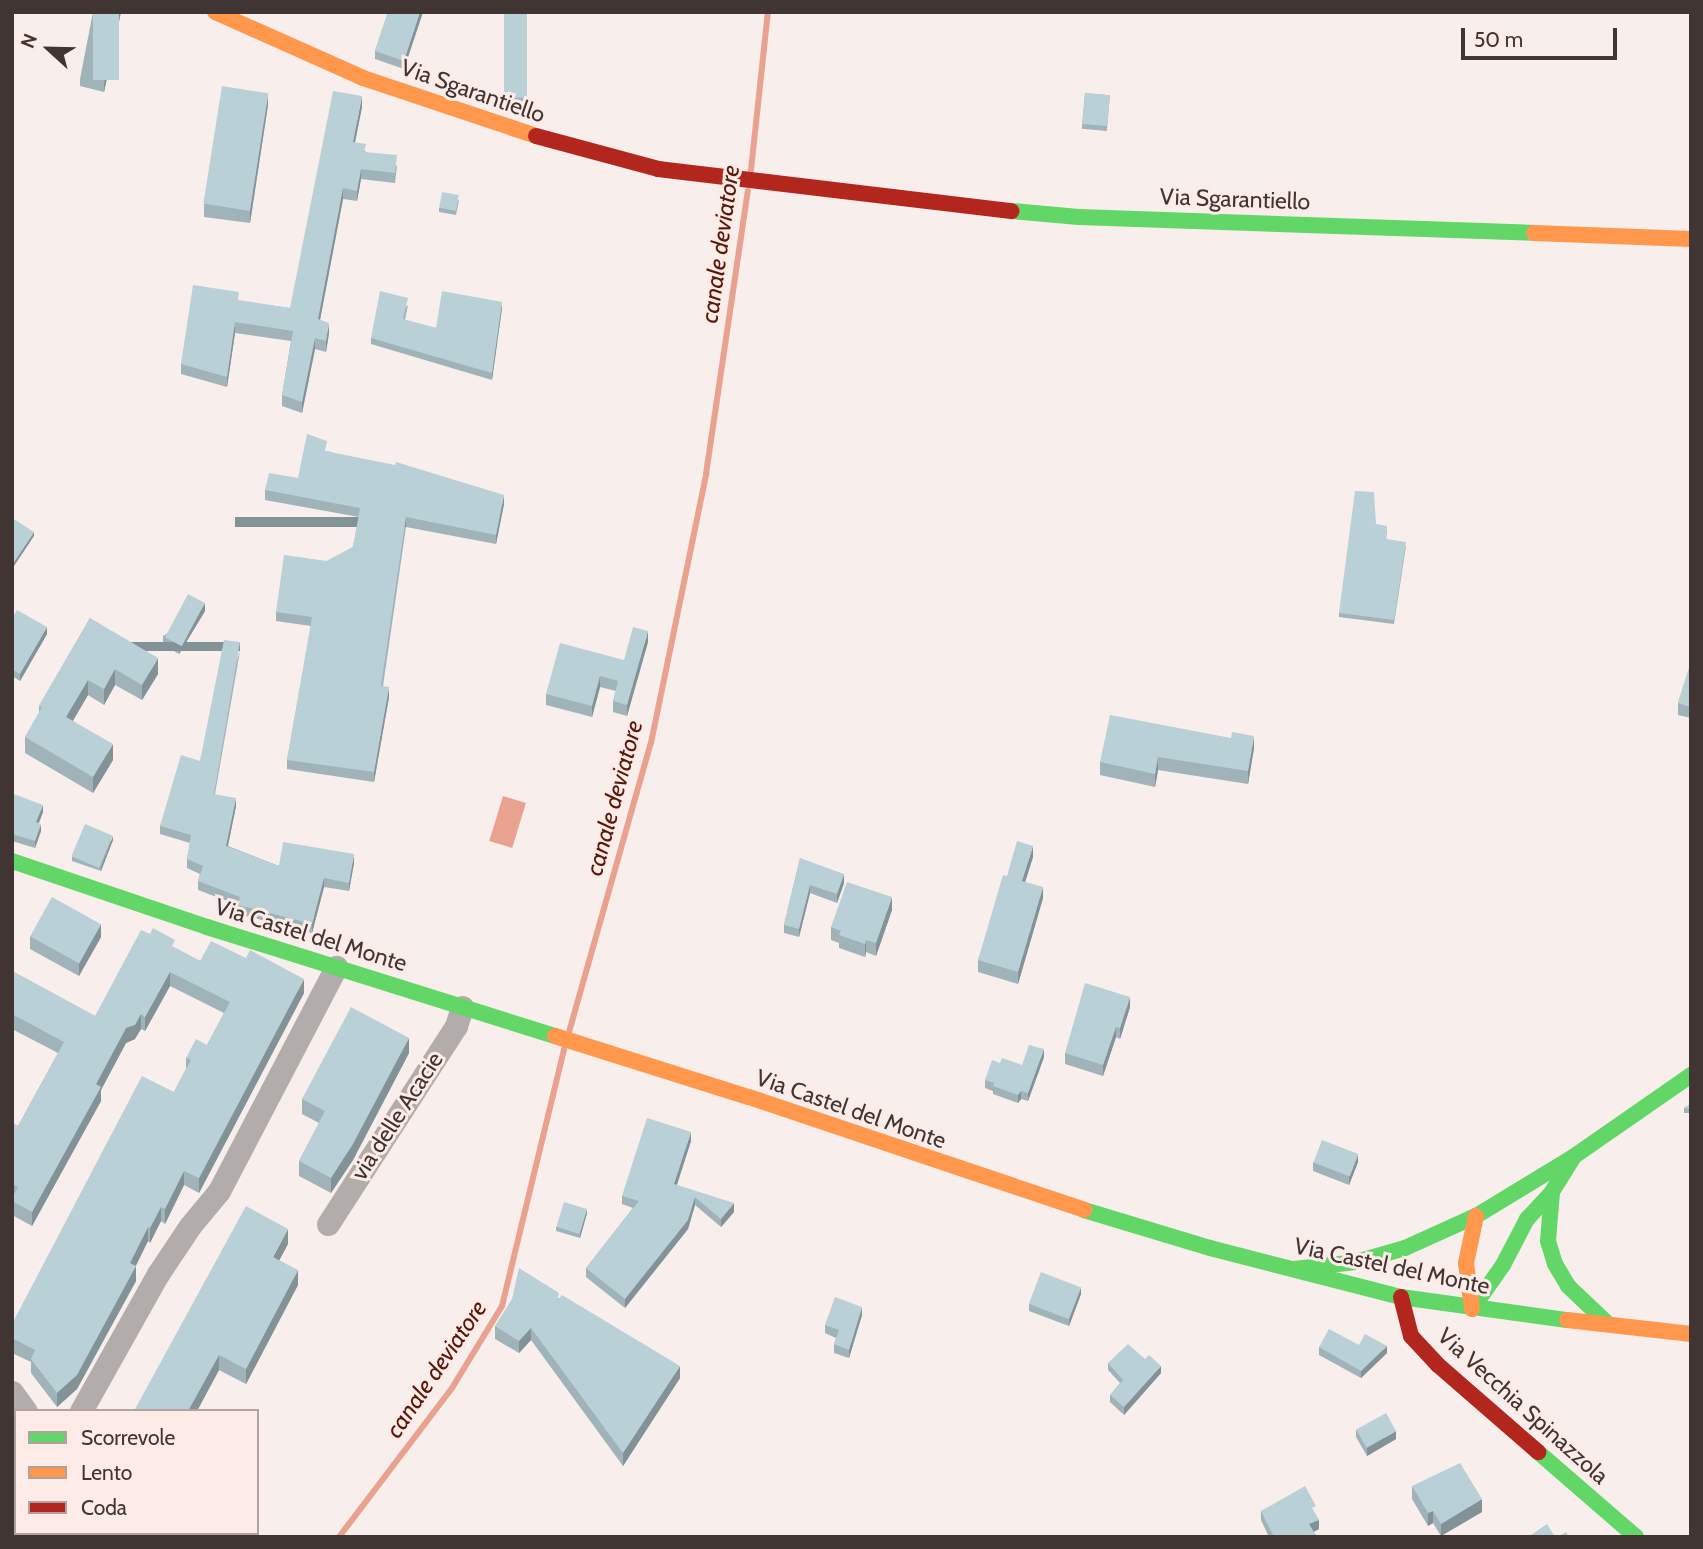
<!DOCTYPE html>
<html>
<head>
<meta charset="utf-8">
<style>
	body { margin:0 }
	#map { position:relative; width:1703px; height:1549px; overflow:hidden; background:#f8eeec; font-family:Cabin,sans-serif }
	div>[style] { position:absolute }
	.water>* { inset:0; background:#eaa290; transform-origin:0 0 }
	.stream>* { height:6px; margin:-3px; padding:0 3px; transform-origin:3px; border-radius:3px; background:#eaa290 }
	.street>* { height:23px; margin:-11.5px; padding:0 11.5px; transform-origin:11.5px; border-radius:11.5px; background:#b2adab }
	.fast>* { height:16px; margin:-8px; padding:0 8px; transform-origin:8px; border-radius:8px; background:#63d668 }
	.slow>* { height:16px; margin:-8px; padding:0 8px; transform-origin:8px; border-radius:8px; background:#ff974d }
	.jam>* { height:16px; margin:-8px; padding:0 8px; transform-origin:8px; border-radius:8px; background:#b3261e }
	.wall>* { inset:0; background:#a0b3b9; transform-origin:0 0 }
	.shaded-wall>* { inset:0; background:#829296; transform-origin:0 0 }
	.building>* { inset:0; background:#bad0d7; transform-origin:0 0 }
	span { translate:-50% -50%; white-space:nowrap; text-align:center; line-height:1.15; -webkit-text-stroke:6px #fdebe7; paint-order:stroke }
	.street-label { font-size:23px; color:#403532 }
	.water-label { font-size:24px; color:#561909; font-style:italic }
	.frame { position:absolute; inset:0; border:14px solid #403532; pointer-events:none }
	.legend { position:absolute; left:14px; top:1409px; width:245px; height:126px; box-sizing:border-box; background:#fdebe7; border:2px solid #b1a29f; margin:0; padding:9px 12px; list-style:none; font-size:21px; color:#403532 }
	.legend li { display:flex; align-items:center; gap:14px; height:35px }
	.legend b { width:35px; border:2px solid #b1a29f }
	.north { position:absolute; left:14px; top:14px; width:70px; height:70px; -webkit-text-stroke:5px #fdebe7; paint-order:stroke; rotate:292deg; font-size:19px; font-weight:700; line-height:28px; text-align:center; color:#403532 }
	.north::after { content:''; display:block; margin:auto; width:24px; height:32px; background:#403532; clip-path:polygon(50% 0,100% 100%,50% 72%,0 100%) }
	.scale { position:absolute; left:1461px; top:28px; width:156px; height:32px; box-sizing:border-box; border:4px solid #403532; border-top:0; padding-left:9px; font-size:21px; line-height:24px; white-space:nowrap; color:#403532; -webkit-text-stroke:5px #fdebe7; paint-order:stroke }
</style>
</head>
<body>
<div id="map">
	<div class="water">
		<i style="left:503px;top:796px;width:24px;height:47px;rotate:17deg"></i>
	</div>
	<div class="stream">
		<i style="left:751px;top:170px;width:159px;rotate:-83.9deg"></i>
		<i style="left:569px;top:1032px;width:300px;rotate:-74.2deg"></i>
		<i style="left:651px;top:743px;width:275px;rotate:-78.4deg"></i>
		<i style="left:706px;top:474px;width:286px;rotate:-81.6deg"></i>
		<i style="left:339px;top:1537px;width:187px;rotate:-52.8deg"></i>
		<i style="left:452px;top:1388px;width:96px;rotate:-58.6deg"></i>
		<i style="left:502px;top:1306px;width:264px;rotate:-76.4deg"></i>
	</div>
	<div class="street">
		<i style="left:328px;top:1224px;width:236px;rotate:-57.1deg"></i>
		<i style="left:456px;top:1026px;width:20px;rotate:-72deg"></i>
		<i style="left:12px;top:1392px;width:24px;rotate:54deg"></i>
		<i style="left:81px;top:1411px;width:157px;rotate:-60.7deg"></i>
		<i style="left:158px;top:1274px;width:58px;rotate:-56.3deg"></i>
		<i style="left:190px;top:1226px;width:45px;rotate:-50.4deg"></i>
		<i style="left:219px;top:1191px;width:253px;rotate:-62.4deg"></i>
		<i style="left:130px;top:1533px;width:5px;rotate:53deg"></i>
	</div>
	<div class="fast">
		<i style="left:1012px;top:211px;width:67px;rotate:5.1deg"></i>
		<i style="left:1079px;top:217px;width:455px;rotate:2deg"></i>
		<i style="left:12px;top:861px;width:206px;rotate:18.7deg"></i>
		<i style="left:207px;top:927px;width:365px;rotate:17.4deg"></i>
		<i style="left:1573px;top:1158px;width:40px;rotate:122deg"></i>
		<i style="left:1552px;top:1192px;width:49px;rotate:94.7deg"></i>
		<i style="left:1548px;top:1241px;width:24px;rotate:73deg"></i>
		<i style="left:1555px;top:1264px;width:26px;rotate:59deg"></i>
		<i style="left:1568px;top:1286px;width:55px;rotate:43.5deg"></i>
		<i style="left:1084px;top:1210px;width:132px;rotate:16.8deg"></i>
		<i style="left:1210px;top:1248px;width:197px;rotate:14.4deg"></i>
		<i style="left:1401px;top:1297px;width:168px;rotate:7.9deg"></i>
		<i style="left:1294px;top:1269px;width:62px;rotate:-6.4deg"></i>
		<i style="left:1356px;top:1262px;width:51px;rotate:-15.9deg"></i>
		<i style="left:1405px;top:1248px;width:78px;rotate:-24.3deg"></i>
		<i style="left:1476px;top:1216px;width:114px;rotate:-31.3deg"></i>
		<i style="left:1573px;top:1157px;width:144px;rotate:-34.8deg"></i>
		<i style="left:1472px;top:1309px;width:54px;rotate:-54.8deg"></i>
		<i style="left:1503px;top:1265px;width:52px;rotate:-62.4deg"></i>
		<i style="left:1527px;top:1219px;width:37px;rotate:-47deg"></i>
		<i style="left:1538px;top:1452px;width:130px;rotate:40.9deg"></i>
	</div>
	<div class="slow">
		<i style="left:215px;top:12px;width:162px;rotate:24deg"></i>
		<i style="left:363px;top:78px;width:182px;rotate:18.5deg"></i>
		<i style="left:1534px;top:233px;width:157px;rotate:2.2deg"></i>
		<i style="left:555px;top:1036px;width:203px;rotate:17.5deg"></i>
		<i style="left:749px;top:1097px;width:354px;rotate:18.6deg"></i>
		<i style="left:1472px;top:1309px;width:46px;rotate:-97.4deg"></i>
		<i style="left:1466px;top:1263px;width:48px;rotate:-78deg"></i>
		<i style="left:1567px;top:1320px;width:125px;rotate:6.4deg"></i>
	</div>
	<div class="jam">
		<i style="left:536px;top:136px;width:126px;rotate:15.1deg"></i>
		<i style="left:658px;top:169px;width:356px;rotate:6.8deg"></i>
		<i style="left:1401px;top:1297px;width:40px;rotate:75.6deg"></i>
		<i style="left:1411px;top:1336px;width:40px;rotate:47deg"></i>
		<i style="left:1438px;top:1365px;width:133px;rotate:41deg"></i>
	</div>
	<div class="wall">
		<i style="clip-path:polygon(93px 12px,121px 12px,104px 92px,80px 86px,80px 79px)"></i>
		<i style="clip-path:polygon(388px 12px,423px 12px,404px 69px,375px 59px,375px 51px)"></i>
		<i style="left:504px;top:12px;width:23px;height:93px"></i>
		<i style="left:1085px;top:93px;width:25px;height:36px;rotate:5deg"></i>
		<i style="clip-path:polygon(268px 105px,250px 223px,204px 217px,204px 204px)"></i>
		<i style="clip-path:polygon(362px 107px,355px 142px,366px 152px,397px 166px,395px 183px,361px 179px,357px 201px,343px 199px,320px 320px,329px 333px,326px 352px,315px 349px,302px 413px,282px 406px,282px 395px,291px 341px,235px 333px,227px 387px,181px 374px,181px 364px,239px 301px,290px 308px)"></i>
		<i style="clip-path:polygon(459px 200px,456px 215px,439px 212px,439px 208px)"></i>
		<i style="clip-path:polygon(408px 305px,405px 320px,436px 328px,502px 308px,492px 380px,371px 344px,371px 338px)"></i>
		<i style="clip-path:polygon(327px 451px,504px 504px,496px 544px,406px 527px,383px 686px,389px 697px,374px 782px,287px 769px,287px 760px,311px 626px,276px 621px,276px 612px,327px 561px,353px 547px,359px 517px,265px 500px,265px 490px,298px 478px)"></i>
		<i style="clip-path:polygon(1376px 524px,1387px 530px,1386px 539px,1406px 546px,1394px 624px,1339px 617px,1339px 613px)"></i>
		<i style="clip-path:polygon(205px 611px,179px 654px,163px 645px,163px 636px)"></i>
		<i style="clip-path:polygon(90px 618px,158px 674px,142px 700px,115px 685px,104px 705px,88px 695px,73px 721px,113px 760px,93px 793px,25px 753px,25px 737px,39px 713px,39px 706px)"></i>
		<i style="clip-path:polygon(12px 619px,47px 634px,20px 681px,12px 676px)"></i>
		<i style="clip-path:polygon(648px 642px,627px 716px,613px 712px,613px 701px,616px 691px,600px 687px,592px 717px,546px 705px,546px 694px,624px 660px)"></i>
		<i style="clip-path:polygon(240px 651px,215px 794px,236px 806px,228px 846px,279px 866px,354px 863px,349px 891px,324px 887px,312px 933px,238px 914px,238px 905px,198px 890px,198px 881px,200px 874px,187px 868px,187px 859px,190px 843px,160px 834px,160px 826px,200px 761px)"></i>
		<i style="clip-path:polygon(1691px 662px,1691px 718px,1678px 715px,1678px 703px)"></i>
		<i style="clip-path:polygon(1254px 748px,1248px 784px,1158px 770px,1155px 787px,1100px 775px,1100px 762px)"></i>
		<i style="clip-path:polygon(12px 798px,43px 812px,39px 823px,41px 831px,35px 848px,12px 841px)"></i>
		<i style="clip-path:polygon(113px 840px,101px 871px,72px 861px,72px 857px)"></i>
		<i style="clip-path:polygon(1033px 857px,1025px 882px,1043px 898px,1018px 984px,978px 972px,978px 960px,1007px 876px)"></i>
		<i style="clip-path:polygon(800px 858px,844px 883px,837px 903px,810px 893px,799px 937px,784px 933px,784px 925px)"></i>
		<i style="clip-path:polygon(892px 910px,876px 956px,866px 952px,865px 957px,839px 948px,839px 943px,831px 940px,831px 927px)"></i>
		<i style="clip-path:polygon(30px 936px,101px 937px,79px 976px,30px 949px)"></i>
		<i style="clip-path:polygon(175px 948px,200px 961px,304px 993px,199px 1193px,184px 1185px,165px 1224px,161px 1221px,150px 1243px,148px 1241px,135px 1266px,136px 1281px,77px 1389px,57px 1407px,31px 1373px,31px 1362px,12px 1353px,12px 1324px,174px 1092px,186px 1069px,186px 1058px,207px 1045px,224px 1013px,170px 986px,145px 1031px,141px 1029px,135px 1039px,126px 1043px,101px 1090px,101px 1101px,32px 1226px,12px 1215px,12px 1123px,18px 1126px,58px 1053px,12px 1029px,12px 971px,95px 1016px)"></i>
		<i style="clip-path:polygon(1130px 1007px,1120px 1039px,1116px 1037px,1103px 1076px,1065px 1064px,1065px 1053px)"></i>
		<i style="clip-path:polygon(409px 1053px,353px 1160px,331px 1193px,299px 1176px,299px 1161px,319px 1123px,302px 1114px,302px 1099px)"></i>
		<i style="clip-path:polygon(1044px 1057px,1028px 1101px,1021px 1099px,1018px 1103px,993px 1094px,993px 1091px,985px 1088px,985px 1080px,1000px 1063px,1022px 1065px)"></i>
		<i style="clip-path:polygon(1691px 1104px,1691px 1113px,1684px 1113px,1684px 1108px)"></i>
		<i style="clip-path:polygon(691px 1141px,677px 1185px,734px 1212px,721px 1227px,695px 1205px,688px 1229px,625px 1308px,586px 1277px,586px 1268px,633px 1208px,622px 1204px,622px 1196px)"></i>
		<i style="clip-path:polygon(1313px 1162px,1358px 1162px,1349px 1185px,1313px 1171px)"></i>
		<i style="clip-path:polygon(587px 1213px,580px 1238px,556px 1231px,556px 1227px)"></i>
		<i style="clip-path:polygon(288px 1244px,279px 1260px,298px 1285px,246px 1384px,219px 1370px,197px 1411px,134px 1411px)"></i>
		<i style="clip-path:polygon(1081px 1294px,1069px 1326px,1029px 1311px,1029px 1304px)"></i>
		<i style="clip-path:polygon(559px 1298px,680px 1378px,623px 1466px,531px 1340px,519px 1353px,495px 1339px,495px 1326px)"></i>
		<i style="clip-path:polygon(862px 1315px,849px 1358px,834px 1353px,834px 1344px,836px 1338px,825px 1333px,825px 1325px)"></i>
		<i style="clip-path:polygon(1359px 1345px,1387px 1353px,1361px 1378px,1319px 1355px,1319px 1347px)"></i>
		<i style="clip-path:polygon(1145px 1359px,1161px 1373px,1124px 1415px,1110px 1402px,1110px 1395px,1120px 1383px,1108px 1370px,1108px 1363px)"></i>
		<i style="clip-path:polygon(1356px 1430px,1396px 1439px,1367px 1456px,1356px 1437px)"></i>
		<i style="clip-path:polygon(1412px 1486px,1482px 1512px,1441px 1536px,1433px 1523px,1428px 1526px,1412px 1499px)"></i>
		<i style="clip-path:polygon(1261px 1511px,1316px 1515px,1319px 1529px,1314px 1532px,1317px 1537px,1269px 1537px,1261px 1520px)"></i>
	</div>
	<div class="shaded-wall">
		<i style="clip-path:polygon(119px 12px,121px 12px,104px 92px,104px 84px)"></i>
		<i style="clip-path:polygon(420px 12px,423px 12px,404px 69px,404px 61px)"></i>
		<i style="clip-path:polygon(268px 93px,268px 105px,250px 223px,250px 211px)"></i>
		<i style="clip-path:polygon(362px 96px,362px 107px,353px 152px,353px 142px)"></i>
		<i style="clip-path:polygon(361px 169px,361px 179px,357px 201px,357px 191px)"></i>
		<i style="clip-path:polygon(343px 188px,343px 199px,318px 330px,318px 319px)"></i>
		<i style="clip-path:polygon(502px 302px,502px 308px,492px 380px,492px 373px)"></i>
		<i style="clip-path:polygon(235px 322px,235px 333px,227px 387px,227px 377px)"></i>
		<i style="clip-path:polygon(329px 323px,329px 333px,326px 352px,326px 341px)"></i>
		<i style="clip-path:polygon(315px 338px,315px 349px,302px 413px,302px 402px)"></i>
		<i style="clip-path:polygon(504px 495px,504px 504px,496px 544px,496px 535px)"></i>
		<i style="left:406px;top:517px;width:10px;height:171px;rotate:90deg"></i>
		<i style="clip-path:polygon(34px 532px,34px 536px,12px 569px,12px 565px)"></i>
		<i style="clip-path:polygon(205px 603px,205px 611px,179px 654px,179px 646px)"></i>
		<i style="clip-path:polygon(47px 627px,47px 634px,20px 681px,20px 674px)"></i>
		<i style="clip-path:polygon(648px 631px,648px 642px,627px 716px,627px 705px)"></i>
		<i style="left:240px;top:642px;width:9px;height:154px;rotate:90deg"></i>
		<i style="clip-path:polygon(158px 658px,158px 674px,142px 700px,142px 685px)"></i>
		<i style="clip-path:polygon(115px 669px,115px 685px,104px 705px,104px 689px)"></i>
		<i style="clip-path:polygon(600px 676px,600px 687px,592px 717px,592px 706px)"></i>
		<i style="clip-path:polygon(88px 680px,88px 695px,66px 732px,66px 717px)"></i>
		<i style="clip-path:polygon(389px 687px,389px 697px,374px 782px,374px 772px)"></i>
		<i style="clip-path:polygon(1254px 736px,1254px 748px,1248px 784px,1248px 771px)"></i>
		<i style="clip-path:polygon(113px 744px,113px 760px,93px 793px,93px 777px)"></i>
		<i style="clip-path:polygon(1158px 757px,1158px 770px,1155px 787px,1155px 774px)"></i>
		<i style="clip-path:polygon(236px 798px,236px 806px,226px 855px,226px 846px)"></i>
		<i style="clip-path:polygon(43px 805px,43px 812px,36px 830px,36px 822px)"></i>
		<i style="clip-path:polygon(41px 824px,41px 831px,35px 848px,35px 841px)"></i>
		<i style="clip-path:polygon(113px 836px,113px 840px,101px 871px,101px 867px)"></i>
		<i style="clip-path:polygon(1033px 846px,1033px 857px,1022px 892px,1022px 881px)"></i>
		<i style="clip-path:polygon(354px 854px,354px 863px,349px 891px,349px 883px)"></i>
		<i style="clip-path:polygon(844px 874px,844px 883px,837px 903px,837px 894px)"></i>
		<i style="clip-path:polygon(324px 878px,324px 887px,312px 933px,312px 924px)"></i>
		<i style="clip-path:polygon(810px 885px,810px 893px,799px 937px,799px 929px)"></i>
		<i style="clip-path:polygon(1043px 887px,1043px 898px,1018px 984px,1018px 972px)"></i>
		<i style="clip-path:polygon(892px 897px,892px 910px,876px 956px,876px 943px)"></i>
		<i style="clip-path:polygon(101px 924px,101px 937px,79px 976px,79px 963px)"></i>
		<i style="clip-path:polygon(866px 940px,866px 952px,865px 957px,865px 944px)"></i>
		<i style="clip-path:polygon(170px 972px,170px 986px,145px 1031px,145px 1017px)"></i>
		<i style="clip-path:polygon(304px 979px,304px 993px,199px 1193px,199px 1178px)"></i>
		<i style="clip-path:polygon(1130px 997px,1130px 1007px,1120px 1039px,1120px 1028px)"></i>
		<i style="clip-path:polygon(141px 1014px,141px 1029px,135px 1039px,126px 1043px,101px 1090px,101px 1101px,32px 1226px,32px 1212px,96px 1084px,126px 1028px)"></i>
		<i style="clip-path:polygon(1116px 1027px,1116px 1037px,1103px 1076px,1103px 1065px)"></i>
		<i style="clip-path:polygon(409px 1038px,409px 1053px,353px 1160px,331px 1193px,331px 1178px)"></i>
		<i style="clip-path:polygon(1044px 1049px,1044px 1057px,1028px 1101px,1028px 1093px)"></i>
		<i style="clip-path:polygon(1021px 1091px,1021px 1099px,1018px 1103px,1018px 1095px)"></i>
		<i style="clip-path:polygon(691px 1132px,691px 1141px,674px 1193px,674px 1184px)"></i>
		<i style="clip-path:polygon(1358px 1154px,1358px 1162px,1349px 1185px,1349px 1176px)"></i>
		<i style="clip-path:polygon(184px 1171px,184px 1185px,165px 1224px,165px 1209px)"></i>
		<i style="clip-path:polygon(695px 1197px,695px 1205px,688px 1229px,625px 1308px,625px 1299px)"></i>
		<i style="clip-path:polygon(734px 1203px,734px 1212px,721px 1227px,721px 1219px)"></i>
		<i style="clip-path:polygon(161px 1207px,161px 1221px,150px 1243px,150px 1228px)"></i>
		<i style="clip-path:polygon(587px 1209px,587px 1213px,580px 1238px,580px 1234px)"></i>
		<i style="clip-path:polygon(148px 1227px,148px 1241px,130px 1278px,130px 1263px)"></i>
		<i style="clip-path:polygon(288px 1229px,288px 1244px,273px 1272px,273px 1257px)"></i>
		<i style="clip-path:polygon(136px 1266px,136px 1281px,77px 1389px,57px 1407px,57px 1393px)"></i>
		<i style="clip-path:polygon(298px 1270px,298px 1285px,246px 1384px,246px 1369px)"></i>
		<i style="clip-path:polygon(1081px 1287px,1081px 1294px,1069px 1326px,1069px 1318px)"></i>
		<i style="clip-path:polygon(862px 1307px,862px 1315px,849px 1358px,849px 1350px)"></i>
		<i style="clip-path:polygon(531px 1328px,531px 1340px,519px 1353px,519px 1341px)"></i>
		<i style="clip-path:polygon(1387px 1346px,1387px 1353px,1361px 1378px,1361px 1371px)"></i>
		<i style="clip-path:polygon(219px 1355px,219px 1370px,197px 1411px,188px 1411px)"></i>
		<i style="clip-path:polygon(680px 1366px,680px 1378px,623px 1466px,623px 1453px)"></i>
		<i style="clip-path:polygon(1161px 1366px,1161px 1373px,1124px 1415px,1124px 1407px)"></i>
		<i style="clip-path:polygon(1396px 1431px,1396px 1439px,1367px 1456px,1367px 1448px)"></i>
		<i style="clip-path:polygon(1482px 1499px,1482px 1512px,1441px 1536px,1441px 1524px)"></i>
		<i style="clip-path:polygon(1433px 1511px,1433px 1523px,1428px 1526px,1428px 1513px)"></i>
		<i style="clip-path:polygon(1319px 1520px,1319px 1529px,1309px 1534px,1309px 1524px)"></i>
	</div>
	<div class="building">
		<i style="left:93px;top:12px;width:26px;height:68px"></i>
		<i style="clip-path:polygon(388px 12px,420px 12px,404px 61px,375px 51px)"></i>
		<i style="left:504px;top:12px;width:23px;height:86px"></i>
		<i style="left:222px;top:86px;width:47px;height:119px;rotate:9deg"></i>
		<i style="clip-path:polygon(333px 91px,362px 96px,353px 142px,366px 144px,364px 152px,397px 155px,395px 173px,361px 169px,357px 191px,343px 188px,318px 319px,329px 323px,326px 341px,315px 338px,302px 402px,282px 395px,293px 331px,235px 322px,227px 377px,181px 364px,193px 285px,239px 292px,238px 300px,290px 308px)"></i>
		<i style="left:1085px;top:93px;width:25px;height:31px;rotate:5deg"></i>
		<i style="left:442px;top:192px;width:17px;height:16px;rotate:10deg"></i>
		<i style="clip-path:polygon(380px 291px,408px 298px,403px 319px,436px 328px,442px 291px,502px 302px,492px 373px,371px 338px)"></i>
		<i style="clip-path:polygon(307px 434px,327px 441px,325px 451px,395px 465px,396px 462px,504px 495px,496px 535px,406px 517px,381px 686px,389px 687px,374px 772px,287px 760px,312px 617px,276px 612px,284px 555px,327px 561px,353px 547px,360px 508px,265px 490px,269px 473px,298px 478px)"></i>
		<i style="clip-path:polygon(1355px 491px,1374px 492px,1376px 524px,1387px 526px,1386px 539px,1406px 542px,1394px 620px,1339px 613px)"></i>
		<i style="clip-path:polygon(12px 518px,34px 532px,12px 565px)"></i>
		<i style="left:188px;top:594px;width:19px;height:49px;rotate:28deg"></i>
		<i style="clip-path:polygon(17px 610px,47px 627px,20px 674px,12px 669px,12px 619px)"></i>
		<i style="clip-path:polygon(90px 618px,158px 658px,142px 685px,115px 669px,104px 689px,88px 680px,66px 717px,113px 744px,93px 777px,25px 737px,42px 707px,39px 706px)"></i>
		<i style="clip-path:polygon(633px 627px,648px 631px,627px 705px,613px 701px,618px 681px,600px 676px,592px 706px,546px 694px,560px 643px,624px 660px)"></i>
		<i style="clip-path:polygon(224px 640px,240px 642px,214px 794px,236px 798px,226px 846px,279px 866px,283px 842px,354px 854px,349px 883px,324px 878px,312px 924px,238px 905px,240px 897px,198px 881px,203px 866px,187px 859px,191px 835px,160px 826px,181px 755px,200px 761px)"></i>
		<i style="clip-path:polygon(1691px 662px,1691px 707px,1678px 703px)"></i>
		<i style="clip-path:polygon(1110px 715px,1231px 738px,1232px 732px,1254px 736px,1248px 771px,1158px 757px,1155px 774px,1100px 762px)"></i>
		<i style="clip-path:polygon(14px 794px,43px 805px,36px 822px,41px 824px,35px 841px,12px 834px,12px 798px)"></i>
		<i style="left:85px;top:824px;width:30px;height:35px;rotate:23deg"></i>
		<i style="clip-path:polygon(1017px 841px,1033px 846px,1022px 881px,1043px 887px,1018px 972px,978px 960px,1003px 875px,1007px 876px)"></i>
		<i style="clip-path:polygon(800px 858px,844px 874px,837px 894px,810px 885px,799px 929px,784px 925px)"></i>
		<i style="clip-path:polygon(847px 882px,892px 897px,876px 943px,866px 940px,865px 944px,839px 935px,841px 931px,831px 927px)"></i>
		<i style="left:52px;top:897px;width:56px;height:45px;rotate:29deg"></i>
		<i style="clip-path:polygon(153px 928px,175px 940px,172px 946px,200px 961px,211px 941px,246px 958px,250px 950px,304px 979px,199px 1178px,184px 1171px,165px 1209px,161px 1207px,150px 1228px,148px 1227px,130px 1263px,136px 1266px,77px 1375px,57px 1393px,31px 1359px,35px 1350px,12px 1338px,12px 1324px,142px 1076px,174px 1092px,191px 1060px,186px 1058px,196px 1039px,207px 1045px,230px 1002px,170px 972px,145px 1017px,141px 1014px,135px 1025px,126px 1028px,96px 1084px,101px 1087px,32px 1212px,12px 1201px,12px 1198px,18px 1187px,12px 1184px,12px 1123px,18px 1126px,64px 1042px,12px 1014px,12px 971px,95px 1016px,141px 930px,150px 934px)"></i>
		<i style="clip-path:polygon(1085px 983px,1130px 997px,1120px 1028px,1116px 1027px,1103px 1065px,1065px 1053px)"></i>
		<i style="clip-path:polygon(351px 1007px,409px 1038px,353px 1144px,331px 1178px,299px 1161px,325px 1111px,302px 1099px)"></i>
		<i style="clip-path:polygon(1029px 1045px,1044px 1049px,1028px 1093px,1021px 1091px,1018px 1095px,993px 1086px,994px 1083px,985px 1080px,992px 1060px,1000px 1063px,1002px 1058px,1022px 1065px)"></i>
		<i style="clip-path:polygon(1691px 1104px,1691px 1109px,1684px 1108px)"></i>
		<i style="clip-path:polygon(647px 1118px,691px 1132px,674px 1184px,734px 1203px,721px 1219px,695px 1197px,688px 1220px,625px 1299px,586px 1268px,639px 1201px,622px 1196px)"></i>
		<i style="left:1322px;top:1140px;width:39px;height:24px;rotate:21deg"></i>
		<i style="left:564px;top:1202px;width:24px;height:26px;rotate:17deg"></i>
		<i style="clip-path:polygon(246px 1206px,288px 1229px,273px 1257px,298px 1270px,246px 1369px,219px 1355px,188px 1411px,134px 1411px)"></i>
		<i style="clip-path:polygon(519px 1268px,559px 1293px,557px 1301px,562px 1295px,680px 1366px,623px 1453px,531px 1328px,519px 1341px,495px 1326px,512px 1299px)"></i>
		<i style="left:1041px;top:1272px;width:43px;height:34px;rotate:21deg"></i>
		<i style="clip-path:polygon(835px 1297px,862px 1307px,849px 1350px,834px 1344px,839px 1330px,825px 1325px)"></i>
		<i style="clip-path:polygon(1329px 1329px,1359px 1345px,1365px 1334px,1387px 1346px,1361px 1371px,1319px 1347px)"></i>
		<i style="clip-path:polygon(1128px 1344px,1145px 1359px,1149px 1355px,1161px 1366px,1124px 1407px,1110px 1395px,1123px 1380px,1108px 1363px)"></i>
		<i style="left:1386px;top:1413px;width:21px;height:34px;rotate:61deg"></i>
		<i style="clip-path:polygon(1460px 1463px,1482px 1499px,1441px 1524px,1433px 1511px,1428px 1513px,1412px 1486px)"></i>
		<i style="clip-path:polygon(1305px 1486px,1316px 1506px,1312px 1508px,1319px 1520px,1309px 1524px,1317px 1537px,1274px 1537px,1261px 1511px)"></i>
		<i style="clip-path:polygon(1547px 1524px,1555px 1537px,1528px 1537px)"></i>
		<i style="clip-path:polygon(1566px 1532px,1569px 1537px,1558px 1537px)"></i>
	</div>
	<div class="street-label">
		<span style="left:473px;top:91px;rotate:19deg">Via Sgarantiello</span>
		<span style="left:1235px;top:199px;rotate:2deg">Via Sgarantiello</span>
		<span style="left:311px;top:935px;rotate:17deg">Via Castel del Monte</span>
		<span style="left:851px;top:1109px;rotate:19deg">Via Castel del Monte</span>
		<span style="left:397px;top:1116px;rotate:-57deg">via delle Acacie</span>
		<span style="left:1392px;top:1266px;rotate:12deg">Via Castel del Monte</span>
		<span style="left:1523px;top:1406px;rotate:42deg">Via Vecchia Spinazzola</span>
	</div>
	<div class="water-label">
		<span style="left:720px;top:244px;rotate:-82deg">canale deviatore</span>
		<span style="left:614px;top:798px;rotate:-75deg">canale deviatore</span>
		<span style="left:436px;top:1369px;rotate:-56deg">canale deviatore</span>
	</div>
	<div class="frame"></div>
	<ul class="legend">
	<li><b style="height:9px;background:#63d668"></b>Scorrevole</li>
	<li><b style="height:9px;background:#ff974d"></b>Lento</li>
	<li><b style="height:9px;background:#b3261e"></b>Coda</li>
	</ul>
	<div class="north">N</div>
	<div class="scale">50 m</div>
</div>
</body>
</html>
